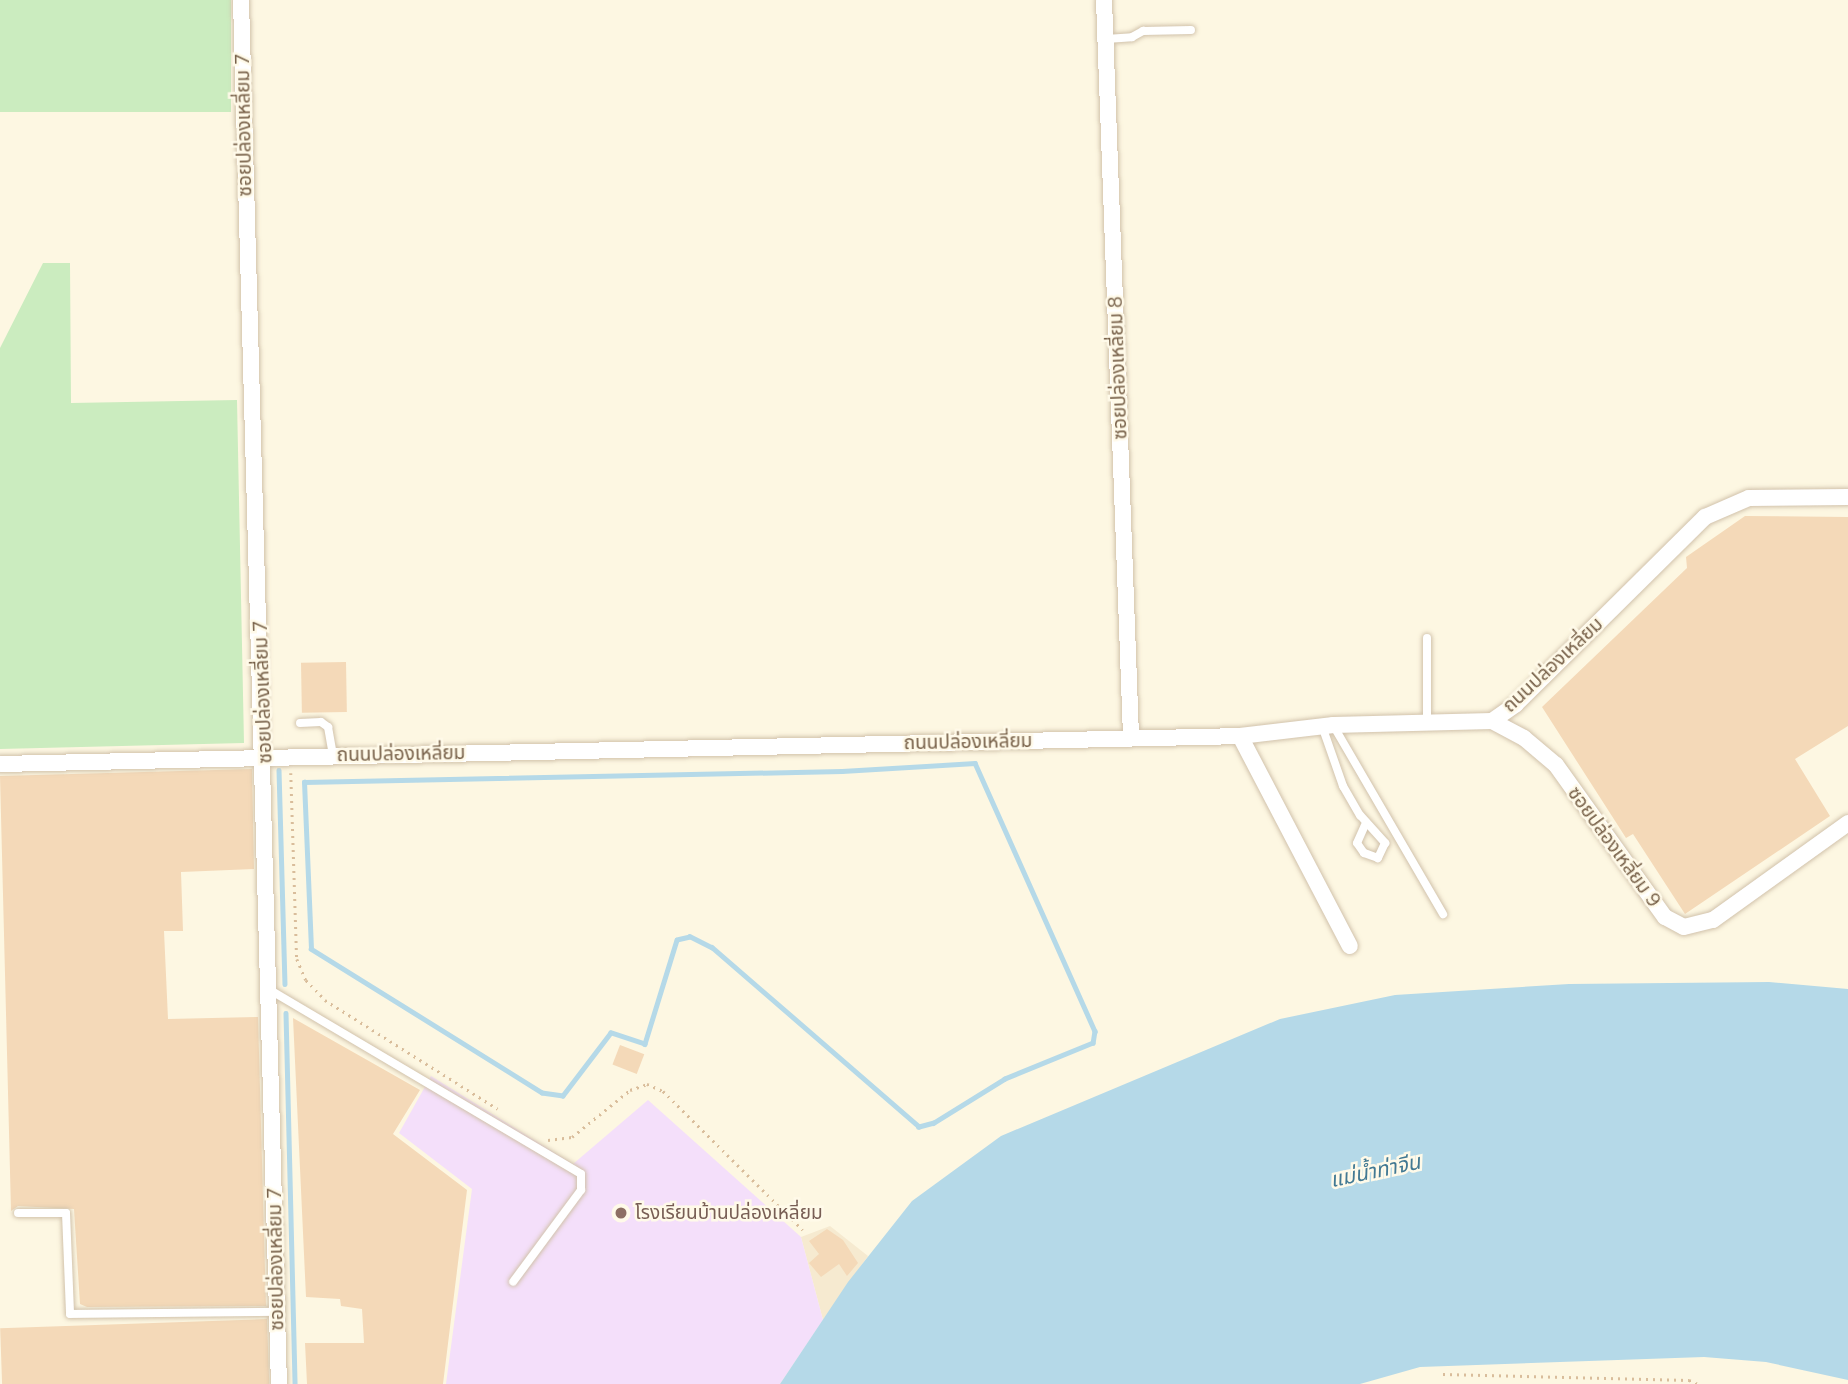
<!DOCTYPE html>
<html>
<head>
<meta charset="utf-8">
<style>
	body { margin:0 }
	#map { position:relative; width:1848px; height:1384px; overflow:hidden; background:#fdf7e2; font-family:Mulish,"Noto Sans Thai",sans-serif }
	div>[style] { position:absolute }
	.residential>* { inset:0; background:#f6ead0 }
	.education>* { inset:0; background:#f4dffa }
	.green>* { inset:0; background:#cbecbf; transform-origin:0 0 }
	.water>* { inset:0; background:#b5d9e8 }
	.stream>* { height:4.5px; margin:-2.25px; padding:0 2.25px; transform-origin:2.25px; border-radius:2.25px; background:#b5d9e8 }
	.building>* { inset:0; background:#f4d9b8; transform-origin:0 0 }
	.path>* { height:2.5px; margin-top:-1.25px; transform-origin:0; background:repeating-linear-gradient(90deg,#d9bd9b 0 2px,transparent 0 7px) }
	.roads { filter:drop-shadow(0 0 2px #d1c2ab) drop-shadow(0 0 2px #d1c2ab) }
	.lane>* { height:8px; margin:-4px; padding:0 4px; transform-origin:4px; border-radius:4px; background:#fff }
	.street>* { height:16px; margin:-8px; padding:0 8px; transform-origin:8px; border-radius:8px; background:#fff }
	.dots>* { width:19px; height:19px; translate:-50% -50%; box-sizing:border-box; border:4px solid #fffae9; border-radius:50% }
	span { translate:-50% -50%; white-space:nowrap; text-align:center; line-height:1.15; -webkit-text-stroke:5px #fffae9; paint-order:stroke }
	.street-label { font-size:19px; color:#765f47 }
	.education-label { font-size:19px; color:#785e54 }
	.left { translate:0 -50%; text-align:left }
	.water-label { font-size:21px; color:#427993; font-style:italic }
</style>
</head>
<body>
<div id="map">
	<div class="residential">
		<i style="clip-path:polygon(830px 1226px,868px 1256px,823px 1320px,801px 1237px)"></i>
	</div>
	<div class="education">
		<i style="clip-path:polygon(431px 1076px,573px 1164px,648px 1100px,801px 1237px,823px 1320px,780px 1384px,446px 1384px,472px 1189px,399px 1133px)"></i>
	</div>
	<div class="green">
		<i style="left:0;top:0;width:231px;height:112px"></i>
		<i style="clip-path:polygon(43px 263px,70px 263px,71px 403px,237px 400px,244px 743px,0 749px,0 348px)"></i>
	</div>
	<div class="water">
		<i style="clip-path:polygon(1769px 982px,1848px 989px,1848px 1380px,1766px 1362px,1704px 1357px,1420px 1367px,1360px 1384px,780px 1384px,848px 1282px,912px 1201px,1001px 1136px,1280px 1019px,1395px 995px,1569px 984px)"></i>
	</div>
	<div class="stream">
		<i style="left:975px;top:763px;width:294px;rotate:65.9deg"></i>
		<i style="left:1095px;top:1031px;width:12px;rotate:99deg"></i>
		<i style="left:1093px;top:1043px;width:95px;rotate:157.8deg"></i>
		<i style="left:1005px;top:1079px;width:84px;rotate:148.2deg"></i>
		<i style="left:934px;top:1123px;width:16px;rotate:165deg"></i>
		<i style="left:919px;top:1127px;width:274px;rotate:-139.1deg"></i>
		<i style="left:712px;top:948px;width:25px;rotate:-153deg"></i>
		<i style="left:690px;top:937px;width:13px;rotate:167deg"></i>
		<i style="left:677px;top:940px;width:109px;rotate:107.1deg"></i>
		<i style="left:645px;top:1044px;width:36px;rotate:-162deg"></i>
		<i style="left:611px;top:1033px;width:79px;rotate:127.3deg"></i>
		<i style="left:563px;top:1096px;width:21px;rotate:-172deg"></i>
		<i style="left:542px;top:1093px;width:272px;rotate:-148.1deg"></i>
		<i style="left:311px;top:949px;width:167px;rotate:-92.4deg"></i>
		<i style="left:304px;top:782px;width:538px;rotate:-1.17deg"></i>
		<i style="left:842px;top:771px;width:133px;rotate:-3.4deg"></i>
		<i style="left:279px;top:770px;width:214px;rotate:88.4deg"></i>
		<i style="left:286px;top:1013px;width:371px;rotate:88.6deg"></i>
	</div>
	<div class="building">
		<i style="clip-path:polygon(1745px 516px,1848px 517px,1848px 726px,1795px 759px,1830px 816px,1685px 914px,1633px 834px,1626px 838px,1542px 707px,1687px 568px,1686px 557px)"></i>
		<i style="left:346px;top:662px;width:50px;height:45px;rotate:89deg"></i>
		<i style="clip-path:polygon(252px 769px,254px 869px,181px 872px,183px 931px,164px 931px,168px 1019px,258px 1017px,266px 1306px,87px 1307px,80px 1304px,74px 1209px,18px 1206px,11px 1211px,0 776px)"></i>
		<i style="clip-path:polygon(293px 1018px,420px 1090px,393px 1134px,467px 1190px,443px 1384px,307px 1384px,305px 1343px,364px 1343px,362px 1309px,341px 1306px,340px 1299px,306px 1297px)"></i>
		<i style="left:620px;top:1045px;width:26px;height:21px;rotate:21deg"></i>
		<i style="clip-path:polygon(827px 1229px,843px 1240px,858px 1263px,847px 1276px,839px 1264px,821px 1277px,809px 1263px,819px 1254px,809px 1241px)"></i>
		<i style="left:267px;top:1319px;width:65px;height:267px;rotate:88deg"></i>
	</div>
	<div class="path">
		<i style="left:291px;top:773px;width:186px;rotate:88.2deg"></i>
		<i style="left:297px;top:959px;width:23px;rotate:67deg"></i>
		<i style="left:306px;top:980px;width:28px;rotate:46deg"></i>
		<i style="left:325px;top:1000px;width:204px;rotate:32.2deg"></i>
		<i style="left:548px;top:1140px;width:24px;rotate:-7deg"></i>
		<i style="left:572px;top:1137px;width:75px;rotate:-39deg"></i>
		<i style="left:630px;top:1090px;width:18px;rotate:-19deg"></i>
		<i style="left:647px;top:1084px;width:17px;rotate:24deg"></i>
		<i style="left:663px;top:1091px;width:197px;rotate:44.8deg"></i>
		<i style="left:1443px;top:1374px;width:246px;rotate:1.4deg"></i>
		<i style="left:1689px;top:1380px;width:10px;rotate:24deg"></i>
	</div>
	<div class="roads">
		<div class="lane">
			<i style="left:1106px;top:39px;width:26px;rotate:-4deg"></i>
			<i style="left:1132px;top:37px;width:13px;rotate:-29deg"></i>
			<i style="left:1143px;top:31px;width:48px;rotate:-1.2deg"></i>
			<i style="left:1427px;top:720px;width:82px;rotate:-90deg"></i>
			<i style="left:300px;top:723px;width:21px;rotate:-3deg"></i>
			<i style="left:321px;top:722px;width:9px;rotate:36deg"></i>
			<i style="left:328px;top:727px;width:29px;rotate:80deg"></i>
			<i style="left:1333px;top:725px;width:219px;rotate:59.8deg"></i>
			<i style="left:1322px;top:726px;width:64px;rotate:70.7deg"></i>
			<i style="left:1343px;top:786px;width:34px;rotate:60deg"></i>
			<i style="left:1360px;top:815px;width:38px;rotate:48deg"></i>
			<i style="left:1385px;top:843px;width:17px;rotate:115deg"></i>
			<i style="left:1378px;top:858px;width:15px;rotate:-160deg"></i>
			<i style="left:1364px;top:853px;width:12px;rotate:-125deg"></i>
			<i style="left:1357px;top:843px;width:22px;rotate:-66deg"></i>
			<i style="left:270px;top:990px;width:361px;rotate:30.6deg"></i>
			<i style="left:581px;top:1174px;width:16px;rotate:90deg"></i>
			<i style="left:581px;top:1190px;width:114px;rotate:126.5deg"></i>
			<i style="left:18px;top:1213px;width:48px"></i>
			<i style="left:66px;top:1213px;width:101px;rotate:87.7deg"></i>
			<i style="left:70px;top:1314px;width:207px;rotate:-0.6deg"></i>
		</div>
		<div class="street">
			<i style="left:241px;top:0;width:1385px;rotate:88.43deg"></i>
			<i style="left:1104px;top:0;width:737px;rotate:87.9deg"></i>
			<i style="left:1492px;top:721px;width:36px;rotate:28deg"></i>
			<i style="left:1524px;top:738px;width:42px;rotate:40.2deg"></i>
			<i style="left:1556px;top:765px;width:187px;rotate:54.4deg"></i>
			<i style="left:1665px;top:917px;width:21px;rotate:28deg"></i>
			<i style="left:1684px;top:927px;width:30px;rotate:-14deg"></i>
			<i style="left:1713px;top:920px;width:166px;rotate:-35.7deg"></i>
			<i style="left:1240px;top:736px;width:237px;rotate:62.4deg"></i>
			<i style="left:0;top:764px;width:1240px;rotate:-1.29deg"></i>
			<i style="left:1240px;top:736px;width:94px;rotate:-6.7deg"></i>
			<i style="left:1333px;top:725px;width:159px;rotate:-1.4deg"></i>
			<i style="left:1492px;top:721px;width:29px;rotate:-35deg"></i>
			<i style="left:1516px;top:704px;width:266px;rotate:-44.7deg"></i>
			<i style="left:1705px;top:517px;width:48px;rotate:-23.4deg"></i>
			<i style="left:1749px;top:498px;width:99px;rotate:-0.6deg"></i>
		</div>
	</div>
	<div class="dots">
		<i style="left:621px;top:1213px;background:#8d6e63"></i>
	</div>
	<div class="street-label">
		<span style="left:244px;top:125px;rotate:-91deg">ซอยปล่องเหลี่ยม 7</span>
		<span style="left:1118px;top:368px;rotate:-92deg">ซอยปล่องเหลี่ยม 8</span>
		<span style="left:1553px;top:665px;rotate:-43deg">ถนนปล่องเหลี่ยม</span>
		<span style="left:263px;top:692px;rotate:-92deg">ซอยปล่องเหลี่ยม 7</span>
		<span style="left:968px;top:742px;rotate:-1deg">ถนนปล่องเหลี่ยม</span>
		<span style="left:401px;top:754px;rotate:-1deg">ถนนปล่องเหลี่ยม</span>
		<span style="left:1614px;top:847px;rotate:54deg">ซอยปล่องเหลี่ยม 9</span>
		<span style="left:276px;top:1259px;rotate:-91deg">ซอยปล่องเหลี่ยม 7</span>
	</div>
	<div class="education-label">
		<span class="left" style="left:635px;top:1213px">โรงเรียนบ้านปล่องเหลี่ยม</span>
	</div>
	<div class="water-label">
		<span style="left:1375px;top:1170px;rotate:-12deg">แม่น้ำท่าจีน</span>
	</div>
</div>
</body>
</html>
